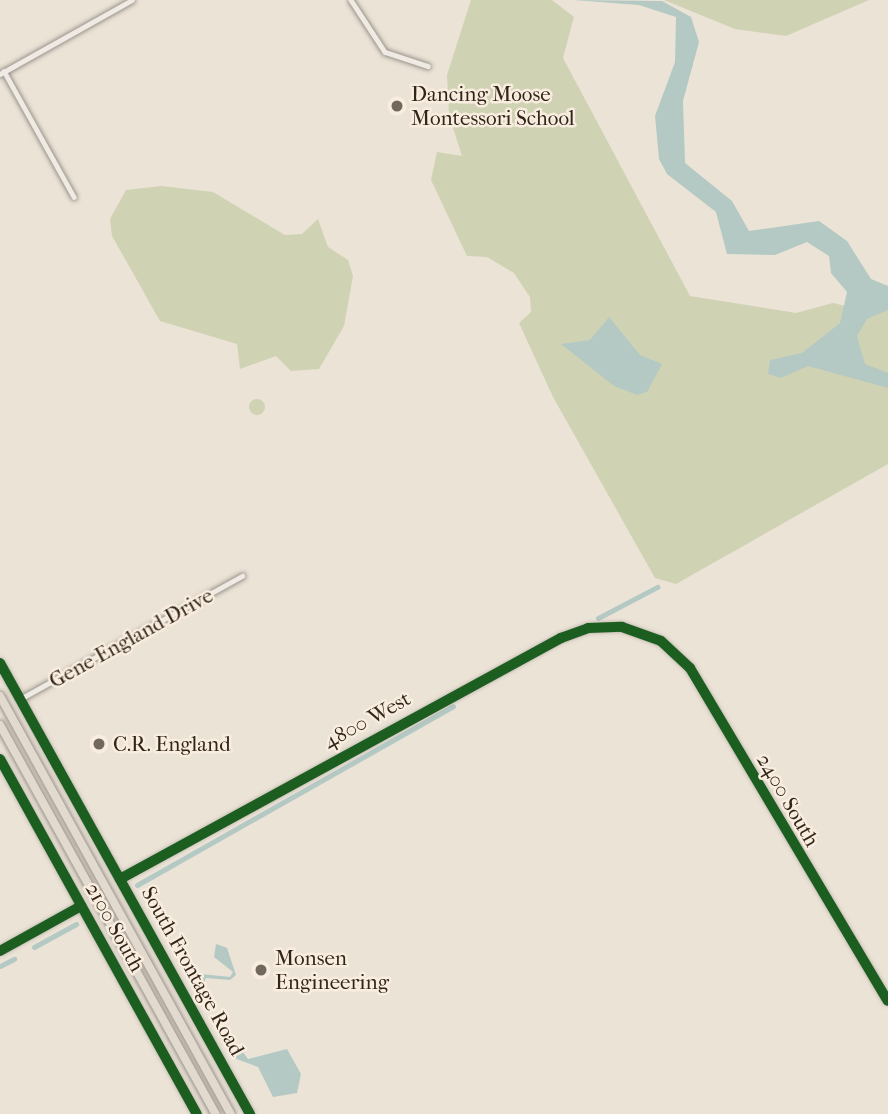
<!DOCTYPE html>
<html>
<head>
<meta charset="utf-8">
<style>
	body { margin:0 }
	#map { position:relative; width:888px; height:1114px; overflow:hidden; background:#ebe3d6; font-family:"IM FELL French Canon",serif }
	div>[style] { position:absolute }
	.green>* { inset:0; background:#d0d2b4 }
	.round { border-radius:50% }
	.water>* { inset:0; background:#b4c9c4 }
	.canal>* { height:5px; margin:-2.5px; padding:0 2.5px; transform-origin:2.5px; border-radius:2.5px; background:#b4c9c4 }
	.roads { filter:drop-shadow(0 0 2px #9b948c) drop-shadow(0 0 2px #9b948c) }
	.street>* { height:4.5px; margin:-2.25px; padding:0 2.25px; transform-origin:2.25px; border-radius:2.25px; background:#efebe4 }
	.secondary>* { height:6px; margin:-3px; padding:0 3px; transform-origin:3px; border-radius:3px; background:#efebe4 }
	.highway>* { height:8px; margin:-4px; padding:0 4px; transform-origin:4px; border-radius:4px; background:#e2dace }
	.cycleway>* { height:10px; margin:-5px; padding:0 5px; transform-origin:5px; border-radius:5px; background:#1b5e20 }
	.dots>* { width:19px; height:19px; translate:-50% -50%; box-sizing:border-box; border:4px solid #f8edde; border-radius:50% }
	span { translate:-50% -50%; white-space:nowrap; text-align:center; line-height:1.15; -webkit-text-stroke:5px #f8edde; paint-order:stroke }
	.poi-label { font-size:21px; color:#312519 }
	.left { translate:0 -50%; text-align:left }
	.street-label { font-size:21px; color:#312519 }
</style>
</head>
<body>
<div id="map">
	<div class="green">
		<i style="clip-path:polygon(471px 0,552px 0,574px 17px,563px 58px,690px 296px,796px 313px,833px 303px,854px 308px,888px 292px,888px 464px,676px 584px,655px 578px,553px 397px,519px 323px,531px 312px,530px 297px,514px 273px,487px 257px,467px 256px,431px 180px,437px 152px,462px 156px,449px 115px,447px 75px)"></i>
		<i style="clip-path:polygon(664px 0,869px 0,786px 36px,735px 29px)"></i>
		<i style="clip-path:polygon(161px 186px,213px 192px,285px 235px,302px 234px,318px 219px,328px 247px,348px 260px,353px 276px,344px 326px,319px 369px,291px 371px,276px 356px,240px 369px,237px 344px,160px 321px,112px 236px,110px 219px,126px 190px)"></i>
		<i class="round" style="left:249px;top:399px;width:16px;height:16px"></i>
	</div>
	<div class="water">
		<i style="clip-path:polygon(573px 0,662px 1px,691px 17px,699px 42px,683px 101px,685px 163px,732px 201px,749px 231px,819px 221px,847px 241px,871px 279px,888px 286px,888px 310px,867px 319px,857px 336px,865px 364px,888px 373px,888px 388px,808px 366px,781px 378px,768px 374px,770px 360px,802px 353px,840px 323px,847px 292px,831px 273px,829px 256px,807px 242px,775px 255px,727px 254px,716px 212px,667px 174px,659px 159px,655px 116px,675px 62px,676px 17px,639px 5px)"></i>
		<i style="clip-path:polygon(609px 317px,640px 355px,662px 364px,647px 392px,637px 395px,614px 386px,561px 344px,590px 340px)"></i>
		<i style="clip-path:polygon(216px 944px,227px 948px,236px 975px,230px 980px,206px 978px,202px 989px,209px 1006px,200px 995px,201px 974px,230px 977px,233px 972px,214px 957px)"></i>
		<i style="clip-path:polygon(233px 1038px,248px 1059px,287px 1049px,301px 1074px,297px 1093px,273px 1097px,258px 1067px,234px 1058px)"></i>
	</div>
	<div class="canal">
		<i style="left:598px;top:618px;width:67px;rotate:-27.7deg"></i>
		<i style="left:137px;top:885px;width:363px;rotate:-29.5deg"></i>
		<i style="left:34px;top:947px;width:48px;rotate:-28.7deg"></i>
		<i style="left:0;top:966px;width:16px;rotate:-27deg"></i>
	</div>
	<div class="roads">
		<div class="street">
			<i style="left:351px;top:0;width:62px;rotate:56.8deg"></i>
			<i style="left:385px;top:52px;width:45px;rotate:18deg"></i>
			<i style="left:4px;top:71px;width:144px;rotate:60.9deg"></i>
			<i style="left:0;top:74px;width:151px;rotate:-29.3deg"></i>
			<i style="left:20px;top:699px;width:254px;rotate:-29deg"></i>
		</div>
		<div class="secondary">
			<i style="left:0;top:663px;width:516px;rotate:61deg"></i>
			<i style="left:0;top:759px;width:406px;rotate:61deg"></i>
			<i style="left:120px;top:879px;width:503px;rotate:-28.66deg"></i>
			<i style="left:561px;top:638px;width:29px;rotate:-20deg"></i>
			<i style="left:588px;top:628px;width:34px;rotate:-2deg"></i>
			<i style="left:622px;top:627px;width:41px;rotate:19.7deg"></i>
			<i style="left:661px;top:641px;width:40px;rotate:43deg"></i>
			<i style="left:690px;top:668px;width:387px;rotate:59.3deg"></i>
			<i style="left:0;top:951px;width:93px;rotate:-29.1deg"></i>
		</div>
		<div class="highway">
			<i style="left:0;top:696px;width:478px;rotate:61.1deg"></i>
			<i style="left:0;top:725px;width:445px;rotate:61deg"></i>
		</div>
	</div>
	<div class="cycleway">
		<i style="left:0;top:663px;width:516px;rotate:61deg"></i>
		<i style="left:0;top:759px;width:406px;rotate:61deg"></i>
		<i style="left:120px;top:879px;width:503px;rotate:-28.66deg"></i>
		<i style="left:561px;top:638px;width:29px;rotate:-20deg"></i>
		<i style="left:588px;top:628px;width:34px;rotate:-2deg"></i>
		<i style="left:622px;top:627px;width:41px;rotate:19.7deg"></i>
		<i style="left:661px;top:641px;width:40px;rotate:43deg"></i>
		<i style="left:690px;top:668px;width:387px;rotate:59.3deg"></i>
		<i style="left:0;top:951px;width:93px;rotate:-29.1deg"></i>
	</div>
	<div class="dots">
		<i style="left:397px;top:106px;background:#72685b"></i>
		<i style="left:99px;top:744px;background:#72685b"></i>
		<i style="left:261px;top:970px;background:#72685b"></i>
	</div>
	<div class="poi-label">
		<span class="left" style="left:411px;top:106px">Dancing Moose<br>Montessori School</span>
		<span class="left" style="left:113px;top:744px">C.R. England</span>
		<span class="left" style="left:275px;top:970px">Monsen<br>Engineering</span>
	</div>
	<div class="street-label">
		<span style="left:131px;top:638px;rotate:-29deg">Gene England Drive</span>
		<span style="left:367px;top:720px;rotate:-29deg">4800 West</span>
		<span style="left:788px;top:800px;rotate:60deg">2400 South</span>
		<span style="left:115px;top:927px;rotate:61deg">2100 South</span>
		<span style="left:193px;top:971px;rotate:61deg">South Frontage Road</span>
	</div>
</div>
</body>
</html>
